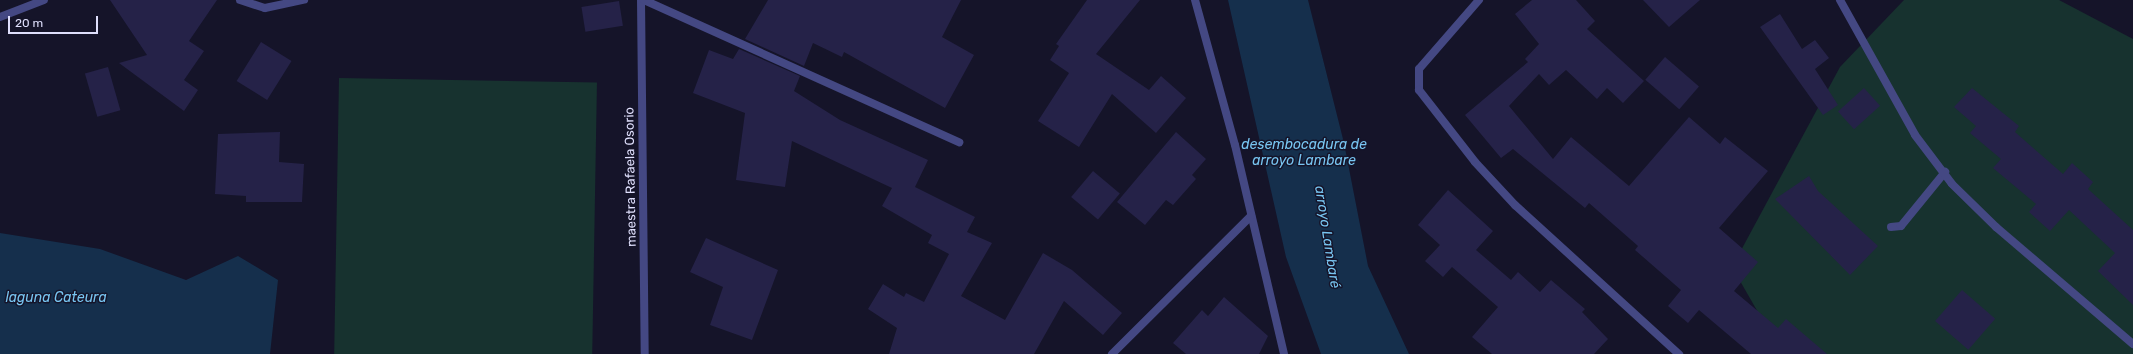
<!DOCTYPE html>
<html>
<head>
<meta charset="utf-8">
<style>
	body { margin:0 }
	#map { position:relative; width:2133px; height:354px; overflow:hidden; background:#151429; font-family:Rubik,sans-serif }
	div>[style] { position:absolute }
	.green>* { inset:0; background:#17322f; transform-origin:0 0 }
	.water>* { inset:0; background:#152f4c }
	.building>* { inset:0; background:#252248; transform-origin:0 0 }
	.service>* { height:8px; margin:-4px; padding:0 4px; transform-origin:4px; border-radius:4px; background:#444883 }
	.minor>* { height:8px; margin:-4px; padding:0 4px; transform-origin:4px; border-radius:4px; background:#444883 }
	span { translate:-50% -50%; white-space:nowrap; text-align:center; line-height:1.15; -webkit-text-stroke:3px #151429; paint-order:stroke }
	.street-label { font-size:13px; color:#dfdffc }
	.water-label { font-size:14px; color:#78c5f1; font-style:italic }
	.scale { position:absolute; left:8px; top:16px; width:90px; height:18px; box-sizing:border-box; border:2px solid #dfdffc; border-top:0; padding-left:5px; font-size:12px; line-height:14px; white-space:nowrap; color:#dfdffc; -webkit-text-stroke:3px #151429; paint-order:stroke }
</style>
</head>
<body>
<div id="map">
	<div class="green">
		<i style="clip-path:polygon(1904px 0,2059px 0,2133px 39px,2133px 354px,1782px 354px,1732px 267px,1840px 67px)"></i>
		<i style="left:339px;top:78px;width:258px;height:276px;rotate:1deg"></i>
	</div>
	<div class="water">
		<i style="clip-path:polygon(1228px 0,1308px 0,1344px 143px,1368px 266px,1409px 354px,1321px 354px,1286px 257px)"></i>
		<i style="clip-path:polygon(0 233px,100px 249px,186px 280px,238px 256px,278px 280px,270px 354px,0 354px)"></i>
	</div>
	<div class="building">
		<i style="clip-path:polygon(110px 0,217px 0,189px 41px,204px 51px,184px 80px,198px 90px,184px 111px,119px 63px,147px 55px)"></i>
		<i style="clip-path:polygon(768px 0,961px 0,942px 37px,974px 55px,945px 108px,844px 52px,842px 57px,813px 43px,804px 66px,745px 39px)"></i>
		<i style="clip-path:polygon(1087px 0,1140px 0,1096px 54px,1149px 90px,1161px 76px,1186px 98px,1156px 133px,1112px 94px,1079px 147px,1038px 121px,1069px 73px,1050px 60px,1059px 46px,1056px 44px)"></i>
		<i style="clip-path:polygon(1532px 0,1576px 0,1595px 21px,1587px 29px,1644px 81px,1623px 103px,1607px 88px,1597px 99px,1566px 70px,1549px 85px,1539px 74px,1509px 106px,1553px 159px,1571px 137px,1629px 186px,1689px 117px,1720px 144px,1725px 137px,1768px 171px,1719px 228px,1758px 262px,1734px 291px,1778px 328px,1786px 319px,1827px 354px,1751px 354px,1699px 310px,1688px 323px,1668px 306px,1681px 290px,1635px 250px,1638px 246px,1589px 203px,1585px 208px,1513px 149px,1501px 158px,1465px 115px,1528px 62px,1525px 59px,1539px 44px,1515px 14px)"></i>
		<i style="clip-path:polygon(1643px 0,1700px 0,1669px 27px)"></i>
		<i style="left:619px;top:1px;width:25px;height:38px;rotate:81deg"></i>
		<i style="clip-path:polygon(1780px 14px,1802px 49px,1815px 40px,1829px 58px,1815px 69px,1838px 105px,1823px 115px,1760px 27px)"></i>
		<i style="left:261px;top:42px;width:36px;height:46px;rotate:32deg"></i>
		<i style="clip-path:polygon(739px 49px,800px 76px,794px 91px,840px 120px,928px 160px,915px 187px,975px 217px,967px 232px,992px 243px,961px 296px,1005px 320px,1043px 253px,1072px 270px,1122px 313px,1103px 335px,1064px 301px,1034px 354px,889px 354px,897px 328px,868px 309px,883px 284px,904px 297px,906px 293px,924px 302px,949px 254px,928px 243px,932px 235px,882px 206px,892px 188px,792px 141px,785px 187px,736px 180px,745px 113px,693px 93px,709px 50px,733px 59px)"></i>
		<i style="left:1665px;top:57px;width:45px;height:30px;rotate:41deg"></i>
		<i style="left:108px;top:67px;width:45px;height:24px;rotate:74deg"></i>
		<i style="left:1864px;top:88px;width:24px;height:35px;rotate:48deg"></i>
		<i style="clip-path:polygon(1972px 88px,2019px 126px,2015px 132px,2063px 174px,2072px 163px,2093px 182px,2088px 189px,2133px 230px,2133px 305px,2098px 271px,2115px 253px,2069px 210px,2050px 231px,2029px 212px,2036px 204px,1993px 168px,2001px 159px,1970px 133px,1976px 126px,1954px 107px)"></i>
		<i style="clip-path:polygon(280px 132px,279px 162px,304px 164px,302px 202px,246px 202px,246px 196px,215px 194px,218px 134px)"></i>
		<i style="clip-path:polygon(1176px 132px,1206px 159px,1192px 175px,1196px 179px,1173px 205px,1166px 200px,1145px 225px,1117px 202px)"></i>
		<i style="left:1093px;top:171px;width:35px;height:34px;rotate:40deg"></i>
		<i style="clip-path:polygon(1809px 176px,1818px 191px,1878px 246px,1850px 275px,1775px 199px)"></i>
		<i style="clip-path:polygon(1448px 190px,1493px 231px,1476px 250px,1511px 280px,1518px 272px,1540px 292px,1551px 280px,1585px 309px,1582px 312px,1608px 339px,1594px 354px,1492px 354px,1472px 337px,1498px 307px,1452px 267px,1443px 277px,1425px 261px,1440px 245px,1418px 225px)"></i>
		<i style="clip-path:polygon(706px 238px,778px 270px,752px 340px,710px 325px,723px 287px,690px 272px)"></i>
		<i style="left:1962px;top:290px;width:44px;height:41px;rotate:41deg"></i>
		<i style="clip-path:polygon(1224px 297px,1268px 336px,1259px 354px,1186px 354px,1173px 343px,1202px 310px,1208px 316px)"></i>
	</div>
	<div class="service">
		<i style="left:1891px;top:227px;width:10px;rotate:-6deg"></i>
		<i style="left:1901px;top:226px;width:70px;rotate:-50.8deg"></i>
	</div>
	<div class="minor">
		<i style="left:240px;top:0;width:26px;rotate:18deg"></i>
		<i style="left:265px;top:8px;width:40px;rotate:-12deg"></i>
		<i style="left:641px;top:0;width:354px;rotate:89.4deg"></i>
		<i style="left:644px;top:0;width:346px;rotate:24.3deg"></i>
		<i style="left:1195px;top:0;width:150px;rotate:74.6deg"></i>
		<i style="left:1235px;top:145px;width:215px;rotate:76.8deg"></i>
		<i style="left:1479px;top:0;width:91px;rotate:131deg"></i>
		<i style="left:1419px;top:69px;width:21px;rotate:90deg"></i>
		<i style="left:1419px;top:90px;width:91px;rotate:52.1deg"></i>
		<i style="left:1475px;top:162px;width:59px;rotate:47.1deg"></i>
		<i style="left:1515px;top:205px;width:222px;rotate:42.3deg"></i>
		<i style="left:1840px;top:0;width:154px;rotate:60.9deg"></i>
		<i style="left:1915px;top:135px;width:61px;rotate:52.9deg"></i>
		<i style="left:1952px;top:184px;width:62px;rotate:44.3deg"></i>
		<i style="left:1996px;top:227px;width:180px;rotate:40.5deg"></i>
		<i style="left:0;top:17px;width:47px;rotate:-21.1deg"></i>
		<i style="left:1112px;top:354px;width:196px;rotate:-44.8deg"></i>
	</div>
	<div class="street-label">
		<span style="left:631px;top:177px;rotate:-91deg">maestra Rafaela Osorio</span>
	</div>
	<div class="water-label">
		<span style="left:1304px;top:153px">desembocadura de<br>arroyo Lambare</span>
		<span style="left:1327px;top:237px;rotate:81deg">arroyo Lambaré</span>
		<span style="left:56px;top:298px">laguna Cateura</span>
	</div>
	<div class="scale">20 m</div>
</div>
</body>
</html>
